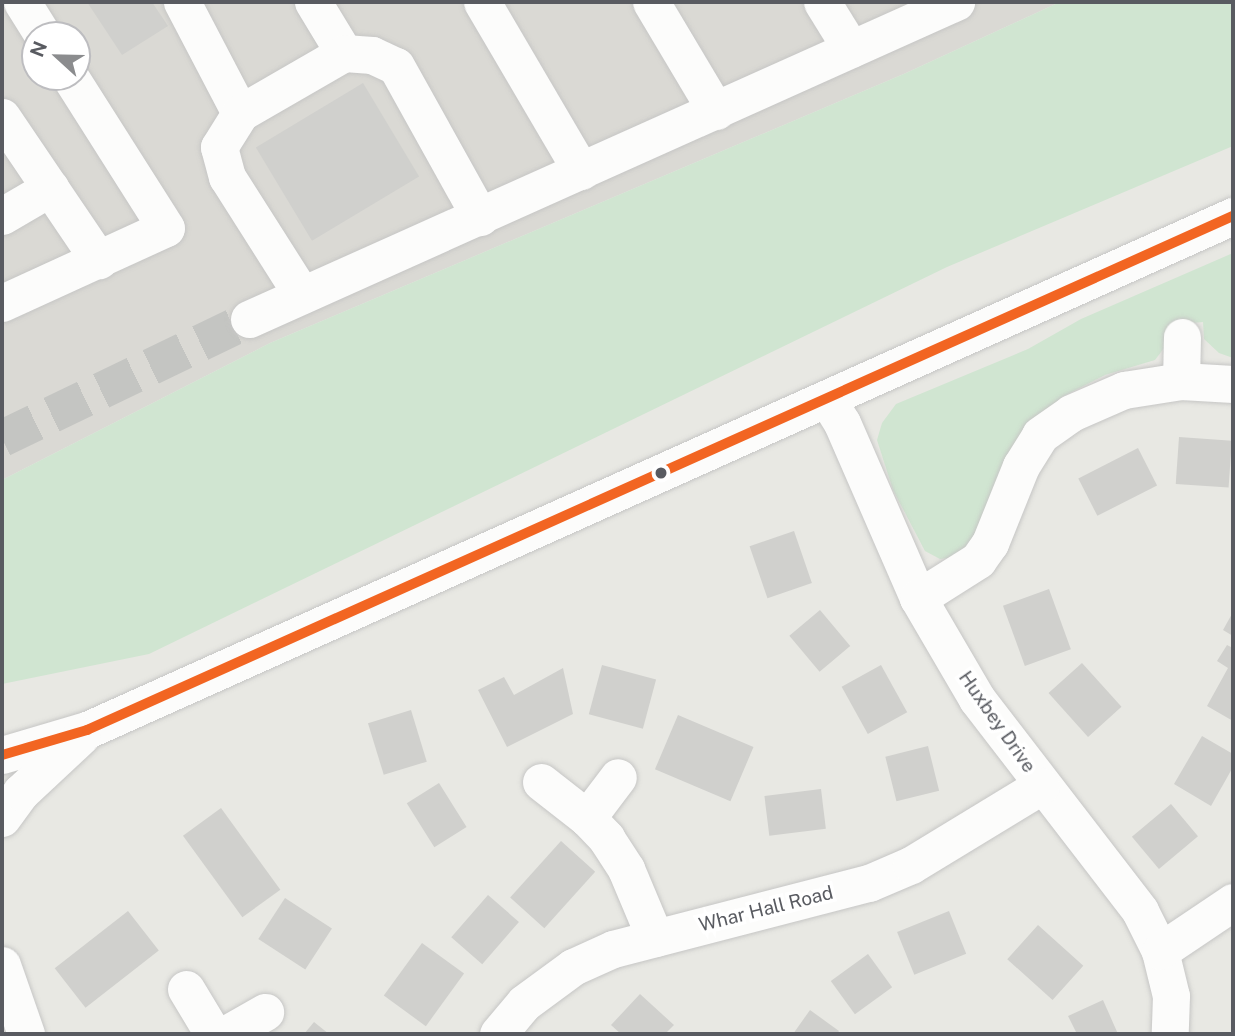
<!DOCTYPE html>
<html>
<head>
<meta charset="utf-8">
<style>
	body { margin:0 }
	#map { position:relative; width:1235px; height:1036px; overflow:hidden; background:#e8e8e3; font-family:"Public Sans",sans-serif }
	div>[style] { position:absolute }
	.industrial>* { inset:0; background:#dad9d4 }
	.green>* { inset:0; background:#d0e5d1 }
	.building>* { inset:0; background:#d0d0cd; transform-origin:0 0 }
	.minor-tunnel>* { height:37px; margin-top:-18.5px; transform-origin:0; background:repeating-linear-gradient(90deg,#c4c5c2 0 37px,transparent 0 55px) }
	.roads { filter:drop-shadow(0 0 2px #c6c6c5) drop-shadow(0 0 2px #c6c6c5) }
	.minor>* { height:37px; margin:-18.5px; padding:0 18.5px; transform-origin:18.5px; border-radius:18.5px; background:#fcfcfb }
	.bus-1>* { height:10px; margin:-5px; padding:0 5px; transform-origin:5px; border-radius:5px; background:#f26522 }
	.dots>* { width:19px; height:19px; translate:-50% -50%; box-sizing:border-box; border:4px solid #fff; border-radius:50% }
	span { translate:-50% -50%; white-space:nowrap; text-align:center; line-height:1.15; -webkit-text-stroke:7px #fff; paint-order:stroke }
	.street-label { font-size:19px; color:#595b61 }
	.frame { position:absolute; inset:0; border:4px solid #595b61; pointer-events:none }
	.north { position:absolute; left:21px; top:21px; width:70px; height:70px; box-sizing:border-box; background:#fff; border:2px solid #bdbdc0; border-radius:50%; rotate:292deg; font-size:19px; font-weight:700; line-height:28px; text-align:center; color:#595b61 }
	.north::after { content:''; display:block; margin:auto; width:24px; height:32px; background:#8b8c8e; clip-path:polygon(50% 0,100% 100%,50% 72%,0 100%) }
</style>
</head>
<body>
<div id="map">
	<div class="industrial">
		<i style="clip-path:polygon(evenodd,2px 2px,1060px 2px,906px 73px,270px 343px,2px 480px,2px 2px,35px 35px,77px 35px,77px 77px,35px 77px,35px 35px)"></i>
	</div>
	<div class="green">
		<i style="clip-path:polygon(1060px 2px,1233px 2px,1233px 146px,947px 267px,149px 654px,2px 684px,2px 480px,270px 343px,906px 73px)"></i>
		<i style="clip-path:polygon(1233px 253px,1233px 358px,1219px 353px,1204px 339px,1203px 322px,1170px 325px,1167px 344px,1155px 360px,1105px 375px,1062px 397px,1032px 423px,990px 516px,963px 556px,940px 559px,925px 551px,893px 490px,877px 440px,882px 423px,896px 404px,1028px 349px,1081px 319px)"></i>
	</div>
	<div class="building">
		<i style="clip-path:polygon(87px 2px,152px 2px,168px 26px,122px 55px)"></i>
		<i style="left:363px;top:83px;width:109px;height:125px;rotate:59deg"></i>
		<i style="left:1179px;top:437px;width:53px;height:47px;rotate:4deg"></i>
		<i style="left:1138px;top:448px;width:42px;height:67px;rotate:63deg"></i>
		<i style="left:794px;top:531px;width:55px;height:47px;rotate:71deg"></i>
		<i style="left:1049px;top:589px;width:64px;height:49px;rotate:70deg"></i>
		<i style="left:820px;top:610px;width:47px;height:40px;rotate:50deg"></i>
		<i style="clip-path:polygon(1233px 612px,1233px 636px,1223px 630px)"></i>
		<i style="clip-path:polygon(1227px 645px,1233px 648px,1233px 721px,1207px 706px,1228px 668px,1217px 661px)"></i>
		<i style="left:1082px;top:663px;width:59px;height:45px;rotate:48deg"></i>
		<i style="left:602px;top:665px;width:56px;height:51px;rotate:15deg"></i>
		<i style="left:881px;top:665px;width:54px;height:45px;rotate:61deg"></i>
		<i style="clip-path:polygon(563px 668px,573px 714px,507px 747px,478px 690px,504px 677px,514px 695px)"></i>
		<i style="left:411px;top:710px;width:54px;height:45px;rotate:73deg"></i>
		<i style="left:678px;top:715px;width:82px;height:59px;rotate:23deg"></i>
		<i style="clip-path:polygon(1202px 736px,1233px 754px,1233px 767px,1211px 806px,1174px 784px)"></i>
		<i style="left:928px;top:746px;width:46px;height:44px;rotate:76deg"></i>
		<i style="left:439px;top:783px;width:52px;height:38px;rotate:58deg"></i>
		<i style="left:821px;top:789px;width:40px;height:57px;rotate:83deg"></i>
		<i style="left:1171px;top:804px;width:42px;height:51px;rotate:50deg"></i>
		<i style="left:221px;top:808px;width:101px;height:47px;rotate:54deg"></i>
		<i style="left:561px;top:841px;width:46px;height:76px;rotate:42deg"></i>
		<i style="left:488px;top:895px;width:41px;height:56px;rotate:41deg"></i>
		<i style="left:285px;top:898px;width:56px;height:49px;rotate:33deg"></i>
		<i style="left:128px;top:911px;width:50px;height:93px;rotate:52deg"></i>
		<i style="left:949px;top:911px;width:46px;height:56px;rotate:68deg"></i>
		<i style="left:1038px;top:925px;width:61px;height:46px;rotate:42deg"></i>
		<i style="left:422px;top:943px;width:52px;height:65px;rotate:36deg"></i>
		<i style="left:868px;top:954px;width:41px;height:46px;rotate:54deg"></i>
		<i style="clip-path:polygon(640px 994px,674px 1025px,665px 1034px,621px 1034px,611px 1025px)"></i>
		<i style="clip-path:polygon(1103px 1000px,1118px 1034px,1077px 1034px,1068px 1016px)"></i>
		<i style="clip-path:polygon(810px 1010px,839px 1031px,837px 1034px,793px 1034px)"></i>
		<i style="clip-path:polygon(314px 1022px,329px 1034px,304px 1034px)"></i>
	</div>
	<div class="minor-tunnel">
		<i style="left:2px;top:438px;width:274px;rotate:-25.7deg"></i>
	</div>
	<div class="roads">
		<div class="minor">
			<i style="left:22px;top:2px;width:39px;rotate:58deg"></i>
			<i style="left:182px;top:2px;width:125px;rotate:62.4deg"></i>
			<i style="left:313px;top:2px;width:60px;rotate:58.7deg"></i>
			<i style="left:482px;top:2px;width:196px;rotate:59.6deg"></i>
			<i style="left:651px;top:2px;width:127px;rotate:59.2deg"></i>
			<i style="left:822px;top:2px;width:55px;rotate:58.3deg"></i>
			<i style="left:2px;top:117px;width:173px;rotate:55.9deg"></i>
			<i style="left:2px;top:216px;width:56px;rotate:-30.3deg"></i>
			<i style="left:302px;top:295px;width:140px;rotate:-122.4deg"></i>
			<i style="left:227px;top:177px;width:31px;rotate:-105deg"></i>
			<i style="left:219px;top:147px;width:40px;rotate:-58deg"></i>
			<i style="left:240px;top:113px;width:120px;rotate:-30deg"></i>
			<i style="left:344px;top:53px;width:28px;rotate:4deg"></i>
			<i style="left:372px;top:55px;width:26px;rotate:25deg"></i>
			<i style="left:396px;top:66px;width:173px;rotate:60.9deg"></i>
			<i style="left:2px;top:303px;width:180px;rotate:-24.6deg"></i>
			<i style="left:166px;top:228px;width:179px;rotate:-122.4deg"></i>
			<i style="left:249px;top:319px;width:775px;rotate:-24.15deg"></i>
			<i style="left:1181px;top:381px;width:44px;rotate:-88.7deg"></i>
			<i style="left:827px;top:399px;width:28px;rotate:58deg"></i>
			<i style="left:842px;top:423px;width:191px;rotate:66.5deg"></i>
			<i style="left:918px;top:598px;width:117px;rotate:59.7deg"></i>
			<i style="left:977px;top:699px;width:267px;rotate:52.4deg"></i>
			<i style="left:1140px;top:911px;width:45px;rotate:63.4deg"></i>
			<i style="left:1160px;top:951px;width:46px;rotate:76.3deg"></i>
			<i style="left:1171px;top:996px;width:38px;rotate:92deg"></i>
			<i style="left:918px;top:598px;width:71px;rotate:-32.3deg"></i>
			<i style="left:978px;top:560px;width:21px;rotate:-55deg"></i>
			<i style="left:990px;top:543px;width:83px;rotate:-68.1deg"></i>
			<i style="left:1021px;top:466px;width:36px;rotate:-58deg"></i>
			<i style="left:1040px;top:435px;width:38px;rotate:-35deg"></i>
			<i style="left:1071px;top:413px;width:58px;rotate:-23.5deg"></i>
			<i style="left:1124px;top:390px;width:58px;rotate:-9deg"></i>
			<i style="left:1181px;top:381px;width:52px;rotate:3.3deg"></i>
			<i style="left:2px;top:755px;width:89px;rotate:-16.4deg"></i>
			<i style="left:87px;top:730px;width:1256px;rotate:-24.16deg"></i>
			<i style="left:541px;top:782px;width:58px;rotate:38deg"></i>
			<i style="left:587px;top:818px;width:28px;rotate:46deg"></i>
			<i style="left:606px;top:838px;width:37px;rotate:57deg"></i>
			<i style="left:626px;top:869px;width:75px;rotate:67.2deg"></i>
			<i style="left:2px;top:818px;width:32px;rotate:-54deg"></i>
			<i style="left:21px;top:792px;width:82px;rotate:-43deg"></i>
			<i style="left:587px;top:818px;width:51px;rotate:-52.9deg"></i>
			<i style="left:1160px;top:951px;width:88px;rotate:-33.9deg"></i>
			<i style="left:2px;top:965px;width:73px;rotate:70.8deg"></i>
			<i style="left:186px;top:989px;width:52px;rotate:59deg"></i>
			<i style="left:226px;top:1034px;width:45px;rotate:-29.4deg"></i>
			<i style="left:498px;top:1034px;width:40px;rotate:-50deg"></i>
			<i style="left:524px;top:1003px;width:61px;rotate:-36.3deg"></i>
			<i style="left:573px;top:967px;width:44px;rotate:-24.2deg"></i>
			<i style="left:613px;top:949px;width:264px;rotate:-14.5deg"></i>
			<i style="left:869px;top:883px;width:46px;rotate:-23.2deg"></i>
			<i style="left:911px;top:865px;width:152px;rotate:-31.3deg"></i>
		</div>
	</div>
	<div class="bus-1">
		<i style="left:2px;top:755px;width:89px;rotate:-16.4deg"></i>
		<i style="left:87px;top:730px;width:1256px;rotate:-24.16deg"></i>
	</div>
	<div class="dots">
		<i style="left:661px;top:473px;background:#595b61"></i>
	</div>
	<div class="street-label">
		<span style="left:997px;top:722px;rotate:55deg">Huxbey Drive</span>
		<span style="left:766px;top:909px;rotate:-14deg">Whar Hall Road</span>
	</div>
	<div class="frame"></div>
	<div class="north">N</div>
</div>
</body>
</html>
